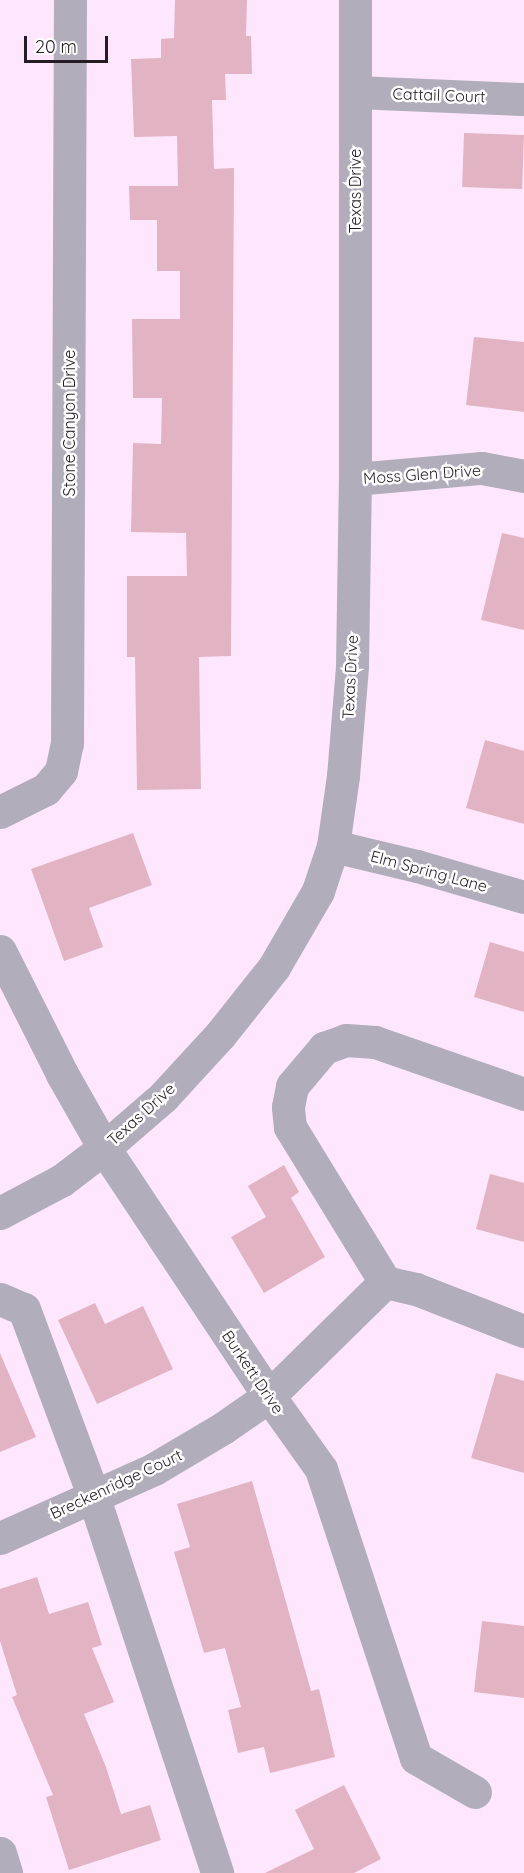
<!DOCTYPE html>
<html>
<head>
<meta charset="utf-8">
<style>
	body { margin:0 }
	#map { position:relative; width:524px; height:1873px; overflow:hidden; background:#fee7fc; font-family:Quicksand,sans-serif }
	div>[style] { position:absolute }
	.building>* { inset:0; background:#e2b3c3; transform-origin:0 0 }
	.minor>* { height:33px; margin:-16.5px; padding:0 16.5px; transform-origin:16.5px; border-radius:16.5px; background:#b1adbb }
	span { translate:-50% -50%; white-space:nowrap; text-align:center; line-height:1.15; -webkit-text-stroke:5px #fff; paint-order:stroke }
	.street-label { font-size:16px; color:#261c25 }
	.scale { position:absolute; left:24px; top:36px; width:84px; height:27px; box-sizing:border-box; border:3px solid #261c25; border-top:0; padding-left:8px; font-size:18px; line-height:21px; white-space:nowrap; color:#261c25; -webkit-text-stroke:4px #fff; paint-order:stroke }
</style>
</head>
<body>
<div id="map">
	<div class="building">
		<i style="clip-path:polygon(175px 0,247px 0,246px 36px,251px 36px,252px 74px,225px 74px,226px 100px,212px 100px,214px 169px,234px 168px,231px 656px,199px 657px,201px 789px,137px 790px,135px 657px,127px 657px,127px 576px,187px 576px,186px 533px,131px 532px,133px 443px,161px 444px,162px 398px,133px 398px,132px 319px,180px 319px,180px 271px,157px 271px,157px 220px,130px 220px,129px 186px,178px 186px,177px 136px,134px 137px,131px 59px,161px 58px,161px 39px,174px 38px)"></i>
		<i style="left:464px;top:133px;width:60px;height:54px;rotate:2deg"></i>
		<i style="clip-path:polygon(474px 337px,524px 342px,524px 412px,466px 405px)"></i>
		<i style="clip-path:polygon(502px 533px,524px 538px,524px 630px,481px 620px)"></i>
		<i style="clip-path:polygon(485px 740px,524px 751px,524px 824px,466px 808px)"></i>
		<i style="clip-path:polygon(133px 833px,152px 885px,89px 908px,103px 947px,64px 961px,31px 869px)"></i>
		<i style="clip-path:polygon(490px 942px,524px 952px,524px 1012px,474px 997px)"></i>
		<i style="clip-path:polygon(284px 1165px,299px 1192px,291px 1198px,325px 1257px,264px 1293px,231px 1237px,266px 1217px,248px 1186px)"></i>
		<i style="clip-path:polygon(490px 1174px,524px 1183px,524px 1242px,476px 1229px)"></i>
		<i style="clip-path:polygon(95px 1303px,105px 1324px,143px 1306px,173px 1369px,97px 1404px,58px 1320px)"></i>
		<i style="clip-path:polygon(0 1353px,36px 1437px,0 1452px)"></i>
		<i style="clip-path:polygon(496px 1373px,524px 1381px,524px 1473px,471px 1458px)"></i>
		<i style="clip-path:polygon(252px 1481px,311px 1691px,319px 1689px,335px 1757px,270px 1773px,264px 1747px,238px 1753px,228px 1710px,241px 1707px,225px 1648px,204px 1653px,174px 1552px,190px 1547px,177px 1504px)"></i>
		<i style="clip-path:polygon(37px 1577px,49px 1614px,88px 1602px,102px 1645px,92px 1648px,114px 1702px,84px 1714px,106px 1767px,121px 1814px,150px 1805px,161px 1840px,69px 1870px,46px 1797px,53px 1795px,12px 1697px,17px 1695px,0 1641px,0 1589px)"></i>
		<i style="clip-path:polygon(482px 1621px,524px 1626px,524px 1698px,474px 1692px)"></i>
		<i style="clip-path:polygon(344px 1785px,381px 1859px,354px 1873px,265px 1873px,314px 1849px,295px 1810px)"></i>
	</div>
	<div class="minor">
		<i style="left:355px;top:92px;width:169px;rotate:2.4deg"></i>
		<i style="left:355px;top:479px;width:127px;rotate:-5deg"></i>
		<i style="left:482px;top:468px;width:43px;rotate:10.8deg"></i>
		<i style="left:0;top:812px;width:51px;rotate:-26.6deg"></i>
		<i style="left:46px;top:789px;width:23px;rotate:-50deg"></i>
		<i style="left:61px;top:771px;width:29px;rotate:-78deg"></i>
		<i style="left:67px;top:743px;width:743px;rotate:-89.77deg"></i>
		<i style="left:333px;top:846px;width:86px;rotate:13.4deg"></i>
		<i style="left:417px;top:866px;width:111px;rotate:16.2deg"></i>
		<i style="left:0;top:951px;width:138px;rotate:63.2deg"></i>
		<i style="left:62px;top:1074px;width:85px;rotate:60.4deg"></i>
		<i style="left:104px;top:1148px;width:298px;rotate:56.4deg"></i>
		<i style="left:269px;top:1396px;width:90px;rotate:54.5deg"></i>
		<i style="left:321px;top:1469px;width:304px;rotate:71.8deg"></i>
		<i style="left:416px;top:1758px;width:68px;rotate:30deg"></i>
		<i style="left:0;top:1213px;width:70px;rotate:-28deg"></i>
		<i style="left:62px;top:1180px;width:53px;rotate:-37.3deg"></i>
		<i style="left:104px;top:1148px;width:78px;rotate:-40.8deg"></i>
		<i style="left:163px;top:1097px;width:84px;rotate:-47.4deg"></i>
		<i style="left:220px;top:1035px;width:87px;rotate:-51.5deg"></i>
		<i style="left:274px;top:967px;width:88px;rotate:-59.9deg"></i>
		<i style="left:318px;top:891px;width:47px;rotate:-71.6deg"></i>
		<i style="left:333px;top:846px;width:71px;rotate:-81.9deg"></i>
		<i style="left:343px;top:776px;width:110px;rotate:-85.3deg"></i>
		<i style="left:352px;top:666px;width:187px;rotate:-89.1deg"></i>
		<i style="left:355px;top:479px;width:479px;rotate:-90deg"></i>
		<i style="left:385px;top:1282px;width:182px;rotate:-121.5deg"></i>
		<i style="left:290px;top:1127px;width:20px;rotate:-96deg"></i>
		<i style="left:288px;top:1107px;width:21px;rotate:-79deg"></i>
		<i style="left:292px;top:1086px;width:50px;rotate:-49.9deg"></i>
		<i style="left:324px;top:1048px;width:23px;rotate:-20deg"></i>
		<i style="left:346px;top:1040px;width:29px;rotate:4deg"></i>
		<i style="left:375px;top:1042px;width:158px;rotate:19.2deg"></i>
		<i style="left:0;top:1299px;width:26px;rotate:23deg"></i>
		<i style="left:24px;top:1309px;width:198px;rotate:69.6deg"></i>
		<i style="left:93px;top:1495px;width:398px;rotate:71.8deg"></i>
		<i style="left:0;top:1538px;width:169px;rotate:-24.1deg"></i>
		<i style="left:154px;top:1469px;width:80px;rotate:-30.7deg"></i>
		<i style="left:223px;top:1428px;width:56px;rotate:-34.8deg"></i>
		<i style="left:269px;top:1396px;width:163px;rotate:-44.5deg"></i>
		<i style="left:385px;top:1282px;width:32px;rotate:13deg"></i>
		<i style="left:416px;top:1289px;width:116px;rotate:21.3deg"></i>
		<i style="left:0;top:1853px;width:21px;rotate:73deg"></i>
	</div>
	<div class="street-label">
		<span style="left:439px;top:95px;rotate:2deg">Cattail Court</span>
		<span style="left:355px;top:191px;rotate:-90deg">Texas Drive</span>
		<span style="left:69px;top:423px;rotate:-90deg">Stone Canyon Drive</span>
		<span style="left:422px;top:474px;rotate:-4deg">Moss Glen Drive</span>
		<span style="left:350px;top:677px;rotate:-87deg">Texas Drive</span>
		<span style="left:429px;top:871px;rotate:15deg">Elm Spring Lane</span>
		<span style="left:141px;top:1114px;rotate:-42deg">Texas Drive</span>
		<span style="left:253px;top:1372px;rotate:56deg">Burkett Drive</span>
		<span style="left:116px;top:1484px;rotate:-25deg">Breckenridge Court</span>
	</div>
	<div class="scale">20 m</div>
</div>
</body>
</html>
